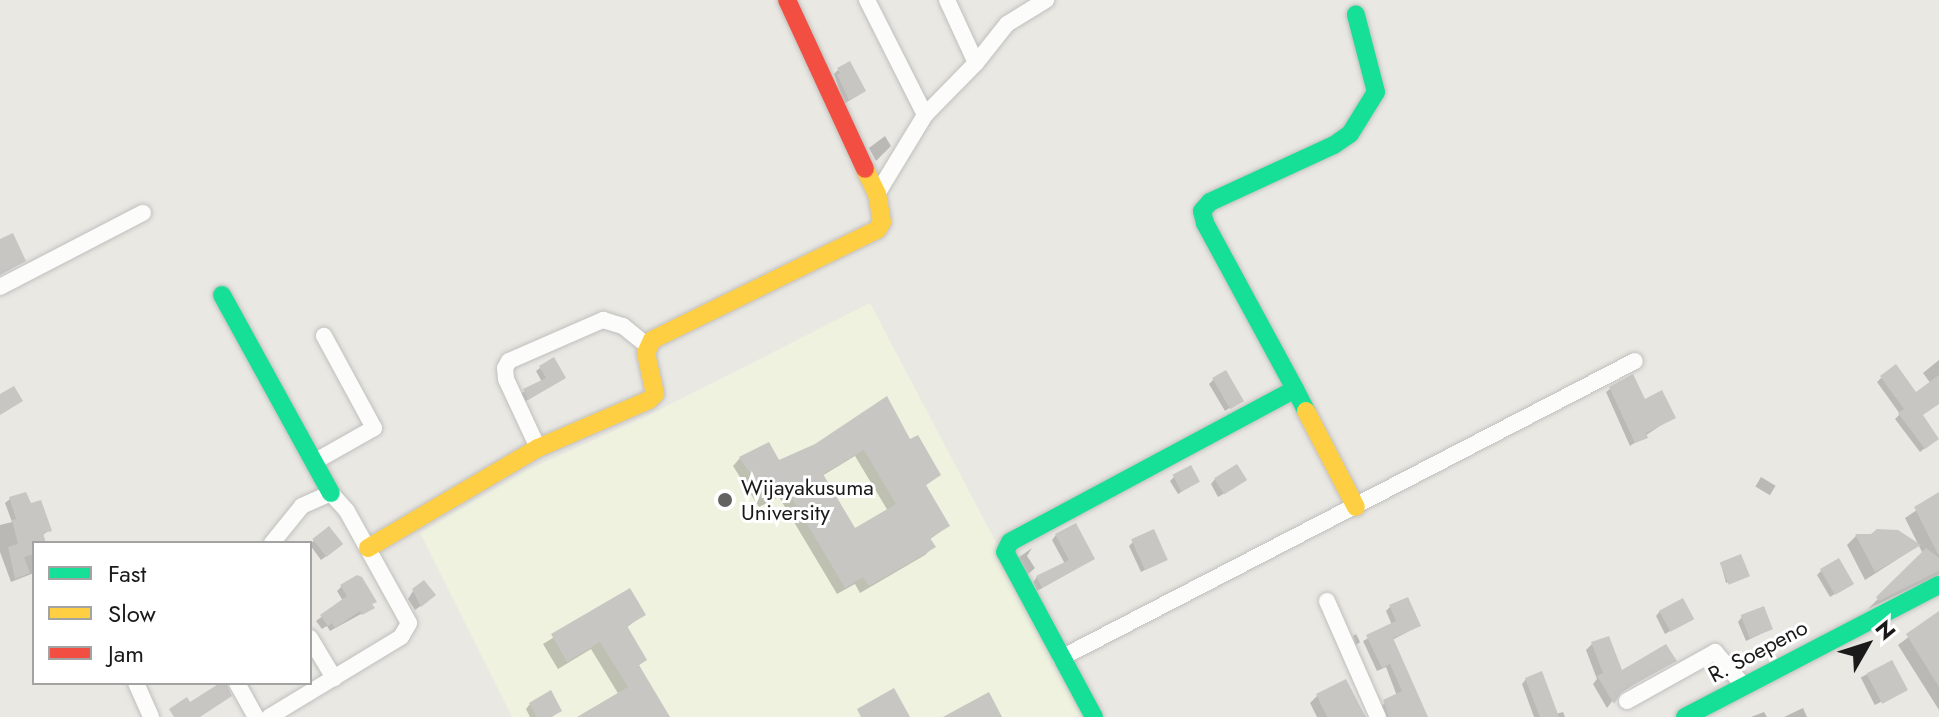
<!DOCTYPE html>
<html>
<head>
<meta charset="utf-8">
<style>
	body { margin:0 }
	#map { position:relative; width:1939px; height:717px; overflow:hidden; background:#e9e8e3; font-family:Jost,sans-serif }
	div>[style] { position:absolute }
	.education>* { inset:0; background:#eef2de }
	.shadow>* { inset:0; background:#0003; transform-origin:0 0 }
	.building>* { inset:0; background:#c7c6c3; transform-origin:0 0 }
	.roads { filter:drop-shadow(0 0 2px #c0bfbd) drop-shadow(0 0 2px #c0bfbd) }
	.street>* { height:16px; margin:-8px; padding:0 8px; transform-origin:8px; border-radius:8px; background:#fcfcfb }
	.fast>* { height:18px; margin:-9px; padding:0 9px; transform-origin:9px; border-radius:9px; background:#16e098 }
	.slow>* { height:18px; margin:-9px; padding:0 9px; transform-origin:9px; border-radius:9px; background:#ffcf43 }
	.jam>* { height:18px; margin:-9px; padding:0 9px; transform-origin:9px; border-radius:9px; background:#f24e42 }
	.dots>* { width:22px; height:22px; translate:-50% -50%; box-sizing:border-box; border:4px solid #fff; border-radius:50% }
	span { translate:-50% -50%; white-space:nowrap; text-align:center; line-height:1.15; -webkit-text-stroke:6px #fff; paint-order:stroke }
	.poi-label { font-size:22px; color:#1a1a1a }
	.left { translate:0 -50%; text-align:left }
	.street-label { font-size:22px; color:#1a1a1a }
	.legend { position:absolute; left:32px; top:541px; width:280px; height:144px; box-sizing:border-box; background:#fff; border:2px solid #a3a3a3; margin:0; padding:10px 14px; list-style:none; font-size:24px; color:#1a1a1a }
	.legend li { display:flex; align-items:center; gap:16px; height:40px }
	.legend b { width:40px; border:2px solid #a3a3a3 }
	.north { position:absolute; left:1827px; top:605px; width:80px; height:80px; -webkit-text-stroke:6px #fff; paint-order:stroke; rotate:51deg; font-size:22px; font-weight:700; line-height:32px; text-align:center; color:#1a1a1a }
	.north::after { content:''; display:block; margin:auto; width:28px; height:36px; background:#1a1a1a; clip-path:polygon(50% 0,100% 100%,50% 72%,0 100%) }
</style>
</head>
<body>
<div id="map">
	<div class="education">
		<i style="clip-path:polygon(870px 303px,1088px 717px,512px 717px,420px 533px,531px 468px,649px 415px)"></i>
	</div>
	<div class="shadow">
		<i style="clip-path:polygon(838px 70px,864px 91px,844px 104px,834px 74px)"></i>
		<i style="clip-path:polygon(885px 136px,891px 146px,876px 161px,869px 148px)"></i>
		<i style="clip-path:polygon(1939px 360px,1939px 403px,1921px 415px,1933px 442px,1920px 452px,1895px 419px,1900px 414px,1877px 382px,1881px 378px,1915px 394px,1931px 384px,1923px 373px)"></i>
		<i style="clip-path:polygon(540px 368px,560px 381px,524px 402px,520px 394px,542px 382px,536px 371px)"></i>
		<i style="clip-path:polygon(1214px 379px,1241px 400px,1225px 411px,1209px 384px)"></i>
		<i style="clip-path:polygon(1611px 388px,1644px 402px,1673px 417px,1630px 446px,1606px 392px)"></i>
		<i style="clip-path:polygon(evenodd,910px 442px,938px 475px,924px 487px,948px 526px,929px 540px,933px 547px,925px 555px,860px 593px,855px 584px,837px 594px,779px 497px,759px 507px,733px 466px,740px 458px,778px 463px,910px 442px,855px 456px,888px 511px,854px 531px,822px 476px,855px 456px)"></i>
		<i style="clip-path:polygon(1175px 476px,1198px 481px,1178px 494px,1170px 481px)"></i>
		<i style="left:1761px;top:477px;width:17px;height:11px;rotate:31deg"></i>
		<i style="clip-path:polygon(1215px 479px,1240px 484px,1218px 497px,1211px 484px)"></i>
		<i style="clip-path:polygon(1939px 495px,1939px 575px,1868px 609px,1923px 554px,1905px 518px)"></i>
		<i style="clip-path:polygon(10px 499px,29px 506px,50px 530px,41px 536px,44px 543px,34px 543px,34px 573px,11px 582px,0 552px,0 525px,12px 522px,5px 503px)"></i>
		<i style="clip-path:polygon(1056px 535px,1093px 559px,1037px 591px,1033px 582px,1037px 577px,1065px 564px,1052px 540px)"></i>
		<i style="clip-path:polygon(1856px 536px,1918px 546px,1865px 580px,1847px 545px)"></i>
		<i style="clip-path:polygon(314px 540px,336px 549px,321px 560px,310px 545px)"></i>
		<i style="clip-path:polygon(1133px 542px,1166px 559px,1141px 572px,1129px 546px)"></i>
		<i style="clip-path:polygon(1032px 548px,1027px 556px,1035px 568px,1027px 575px,1018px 558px)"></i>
		<i style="clip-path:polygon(1721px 564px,1747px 575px,1726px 583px)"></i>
		<i style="clip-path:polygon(1822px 570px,1852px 583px,1830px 597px,1817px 575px)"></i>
		<i style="clip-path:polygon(342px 586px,372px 608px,330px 631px,327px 626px,322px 629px,316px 621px,343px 601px,337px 591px)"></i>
		<i style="clip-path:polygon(413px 591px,429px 600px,415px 610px,408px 599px)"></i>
		<i style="clip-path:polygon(629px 591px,643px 615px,626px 628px,645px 660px,638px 666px,668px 717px,581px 717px,619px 695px,591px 649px,558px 669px,543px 644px)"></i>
		<i style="clip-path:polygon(1390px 607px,1419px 626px,1392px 640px,1426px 717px,1383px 717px,1379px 707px,1397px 696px,1386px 667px,1377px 671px,1363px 641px,1392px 625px,1386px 611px)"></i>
		<i style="clip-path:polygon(1660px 611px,1691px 619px,1665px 634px,1656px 616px)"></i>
		<i style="clip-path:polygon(1939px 614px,1939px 710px,1898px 645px)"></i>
		<i style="clip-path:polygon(1742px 617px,1771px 629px,1746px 641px,1738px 622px)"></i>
		<i style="clip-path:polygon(1356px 634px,1360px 642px,1356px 645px,1353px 636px)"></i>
		<i style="clip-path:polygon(1592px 644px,1621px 673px,1674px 660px,1617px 695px,1607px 708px,1593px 684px,1597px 679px,1586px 650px)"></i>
		<i style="left:1891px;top:662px;width:31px;height:34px;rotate:63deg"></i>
		<i style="clip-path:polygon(1526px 679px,1556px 714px,1563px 712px,1565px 717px,1534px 717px,1522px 684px)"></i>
		<i style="clip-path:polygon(1317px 696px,1363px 717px,1317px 717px,1310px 703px)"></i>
		<i style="clip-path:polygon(530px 704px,560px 710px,552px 717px,530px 717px,526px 709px)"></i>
		<i style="clip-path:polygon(1803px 708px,1807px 717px,1784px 717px)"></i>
		<i style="clip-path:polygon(1764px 712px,1767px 717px,1751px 717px)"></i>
	</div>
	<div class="building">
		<i style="clip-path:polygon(850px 61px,866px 91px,849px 101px,837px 74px,840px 73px,837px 68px)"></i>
		<i style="clip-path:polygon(13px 233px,26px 261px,0 275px,0 239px)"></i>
		<i style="clip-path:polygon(554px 357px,566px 378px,528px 400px,523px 389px,546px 378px,539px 366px)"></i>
		<i style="clip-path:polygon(1896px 364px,1916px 392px,1939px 375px,1939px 404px,1923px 415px,1939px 439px,1925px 449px,1898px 413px,1904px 409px,1880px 376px)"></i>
		<i style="left:1226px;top:370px;width:36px;height:16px;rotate:60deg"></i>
		<i style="clip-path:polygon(1633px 374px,1645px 399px,1662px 390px,1676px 418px,1646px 433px,1648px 438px,1635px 443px,1609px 387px)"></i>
		<i style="clip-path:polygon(14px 386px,23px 401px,0 415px,0 394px)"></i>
		<i style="clip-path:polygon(evenodd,887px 396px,910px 439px,918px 435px,941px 475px,926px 485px,950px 526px,930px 538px,936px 547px,909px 563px,869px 586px,863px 577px,845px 588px,787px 490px,768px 500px,739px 457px,769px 442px,779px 460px,815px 444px,887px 396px,864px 450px,896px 504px,855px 528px,823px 474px,864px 450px)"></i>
		<i style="left:1237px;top:464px;width:19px;height:27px;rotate:58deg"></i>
		<i style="left:1191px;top:465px;width:19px;height:21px;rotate:62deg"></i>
		<i style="clip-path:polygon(26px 492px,31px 503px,41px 500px,52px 531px,43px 533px,46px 543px,34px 543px,34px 554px,24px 557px,30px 573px,15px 579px,8px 547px,18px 544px,12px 520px,16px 519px,9px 497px)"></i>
		<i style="clip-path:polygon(1939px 492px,1939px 556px,1914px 507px)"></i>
		<i style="clip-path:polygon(1076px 523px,1095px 559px,1042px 588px,1036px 576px,1069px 560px,1055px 534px)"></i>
		<i style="left:329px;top:526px;width:23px;height:21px;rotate:52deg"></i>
		<i style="left:1154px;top:529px;width:34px;height:25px;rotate:66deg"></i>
		<i style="clip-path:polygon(1877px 529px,1898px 530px,1921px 545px,1875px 572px,1855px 534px,1871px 534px)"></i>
		<i style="clip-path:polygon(1926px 548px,1939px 558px,1939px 571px,1879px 601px,1876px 597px)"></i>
		<i style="left:1741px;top:554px;width:24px;height:23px;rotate:68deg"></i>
		<i style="left:1839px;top:558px;width:30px;height:22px;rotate:60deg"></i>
		<i style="clip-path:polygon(357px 575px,362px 577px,377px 602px,372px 604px,375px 608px,362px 615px,360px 611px,335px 628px,332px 623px,328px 626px,320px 615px,347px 596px,340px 585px)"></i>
		<i style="clip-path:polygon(424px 580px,436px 595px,421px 607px,412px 589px)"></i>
		<i style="clip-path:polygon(630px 588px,646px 615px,627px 626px,647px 660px,639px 665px,670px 717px,577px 717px,628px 687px,600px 642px,567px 662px,551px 634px)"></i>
		<i style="clip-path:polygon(1408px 597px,1421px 626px,1393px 638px,1428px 717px,1389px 717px,1383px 700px,1402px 691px,1390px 664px,1382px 668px,1366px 635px,1396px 621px,1389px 605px)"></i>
		<i style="left:1683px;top:598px;width:24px;height:27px;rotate:62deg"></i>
		<i style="left:1764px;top:606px;width:25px;height:25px;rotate:69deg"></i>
		<i style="clip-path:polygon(1939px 611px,1939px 687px,1906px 634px)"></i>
		<i style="clip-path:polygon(1609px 636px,1622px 670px,1666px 644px,1677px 661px,1622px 691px,1614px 704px,1597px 676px,1603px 673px,1591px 642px)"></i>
		<i style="left:1892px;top:660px;width:34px;height:29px;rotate:62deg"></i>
		<i style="clip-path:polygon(1542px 671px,1559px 717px,1540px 717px,1525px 678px)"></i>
		<i style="clip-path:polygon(1346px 679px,1362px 710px,1366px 717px,1327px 717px,1316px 694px)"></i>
		<i style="clip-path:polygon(220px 683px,226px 683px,232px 696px,200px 717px,174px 717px,169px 709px,187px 697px,190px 702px)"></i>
		<i style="clip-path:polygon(894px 688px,910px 717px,861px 717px,857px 709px)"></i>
		<i style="clip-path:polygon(551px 690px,562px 711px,551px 717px,537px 717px,529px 703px)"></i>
		<i style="clip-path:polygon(989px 692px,1002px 717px,943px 717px)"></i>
	</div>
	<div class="roads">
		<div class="street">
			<i style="left:867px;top:0;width:129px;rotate:63.2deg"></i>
			<i style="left:947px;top:0;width:69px;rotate:65.3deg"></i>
			<i style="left:877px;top:194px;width:92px;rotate:-58.7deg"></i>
			<i style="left:925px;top:115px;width:73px;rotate:-45.6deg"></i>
			<i style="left:976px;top:63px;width:50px;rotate:-51.5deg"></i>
			<i style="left:1007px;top:24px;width:46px;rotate:-31.6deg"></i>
			<i style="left:0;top:287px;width:161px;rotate:-27.4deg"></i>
			<i style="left:538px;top:448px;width:76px;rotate:-114.9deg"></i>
			<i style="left:506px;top:379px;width:11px;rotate:-95deg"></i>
			<i style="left:505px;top:368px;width:8px;rotate:-60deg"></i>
			<i style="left:509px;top:361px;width:103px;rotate:-23.6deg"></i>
			<i style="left:603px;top:320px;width:21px;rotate:17deg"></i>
			<i style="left:623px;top:326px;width:32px;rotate:39deg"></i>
			<i style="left:314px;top:462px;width:69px;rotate:-29.5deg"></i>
			<i style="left:374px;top:428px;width:105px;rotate:-118.5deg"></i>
			<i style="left:1327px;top:601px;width:127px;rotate:66.3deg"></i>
			<i style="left:310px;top:638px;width:47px;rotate:59deg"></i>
			<i style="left:1061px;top:658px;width:646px;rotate:-27.36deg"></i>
			<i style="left:136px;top:683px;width:37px;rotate:66deg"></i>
			<i style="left:237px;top:683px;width:39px;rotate:61deg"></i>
			<i style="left:1627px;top:701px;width:101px;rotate:-29.1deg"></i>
			<i style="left:1715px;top:652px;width:43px;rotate:49.7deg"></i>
			<i style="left:269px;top:717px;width:154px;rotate:-31.2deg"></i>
			<i style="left:401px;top:637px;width:16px;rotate:-60deg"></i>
			<i style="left:409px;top:623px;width:128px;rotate:-119deg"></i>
			<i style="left:347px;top:511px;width:24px;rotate:-132deg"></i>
			<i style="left:331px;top:493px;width:32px;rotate:156deg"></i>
			<i style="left:302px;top:506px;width:48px;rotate:129deg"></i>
		</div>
		<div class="fast">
			<i style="left:222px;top:295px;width:226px;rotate:61.2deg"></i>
			<i style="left:1295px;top:389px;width:189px;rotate:-118.5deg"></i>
			<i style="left:1205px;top:223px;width:12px;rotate:-104deg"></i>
			<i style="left:1202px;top:211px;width:12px;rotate:-48deg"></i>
			<i style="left:1210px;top:202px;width:136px;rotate:-24.7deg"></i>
			<i style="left:1334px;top:145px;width:19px;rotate:-35deg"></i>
			<i style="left:1350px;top:134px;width:49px;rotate:-58.2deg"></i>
			<i style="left:1376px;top:92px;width:80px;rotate:-104.6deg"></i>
			<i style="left:1094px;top:717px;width:187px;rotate:-118.3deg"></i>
			<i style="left:1005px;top:552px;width:11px;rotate:-63deg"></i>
			<i style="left:1010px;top:542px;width:323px;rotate:-28.2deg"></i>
			<i style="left:1295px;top:389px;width:25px;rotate:63deg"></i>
			<i style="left:1685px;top:717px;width:286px;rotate:-27.5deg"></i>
		</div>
		<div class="slow">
			<i style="left:1306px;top:411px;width:108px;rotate:62.5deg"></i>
			<i style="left:368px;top:548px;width:197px;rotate:-30.5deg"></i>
			<i style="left:538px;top:448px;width:121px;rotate:-23.4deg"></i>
			<i style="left:649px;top:400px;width:8px;rotate:-45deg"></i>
			<i style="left:655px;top:394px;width:42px;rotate:-102.4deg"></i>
			<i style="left:646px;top:353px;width:14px;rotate:-65deg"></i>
			<i style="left:652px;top:340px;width:250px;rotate:-26.1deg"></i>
			<i style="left:877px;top:230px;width:9px;rotate:-58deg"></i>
			<i style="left:882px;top:222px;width:28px;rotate:-100deg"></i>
			<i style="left:877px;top:194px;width:28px;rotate:-116deg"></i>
		</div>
		<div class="jam">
			<i style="left:787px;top:0;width:186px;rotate:65.2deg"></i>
		</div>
	</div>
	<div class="dots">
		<i style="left:725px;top:500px;background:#626260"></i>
	</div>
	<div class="poi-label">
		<span class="left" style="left:741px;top:500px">Wijayakusuma<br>University</span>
	</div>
	<div class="street-label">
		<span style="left:1758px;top:651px;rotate:-28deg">R. Soepeno</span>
	</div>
	<ul class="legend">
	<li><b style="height:10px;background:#16e098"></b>Fast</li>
	<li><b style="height:10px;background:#ffcf43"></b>Slow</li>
	<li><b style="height:10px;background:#f24e42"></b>Jam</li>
	</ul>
	<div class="north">N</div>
</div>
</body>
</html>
